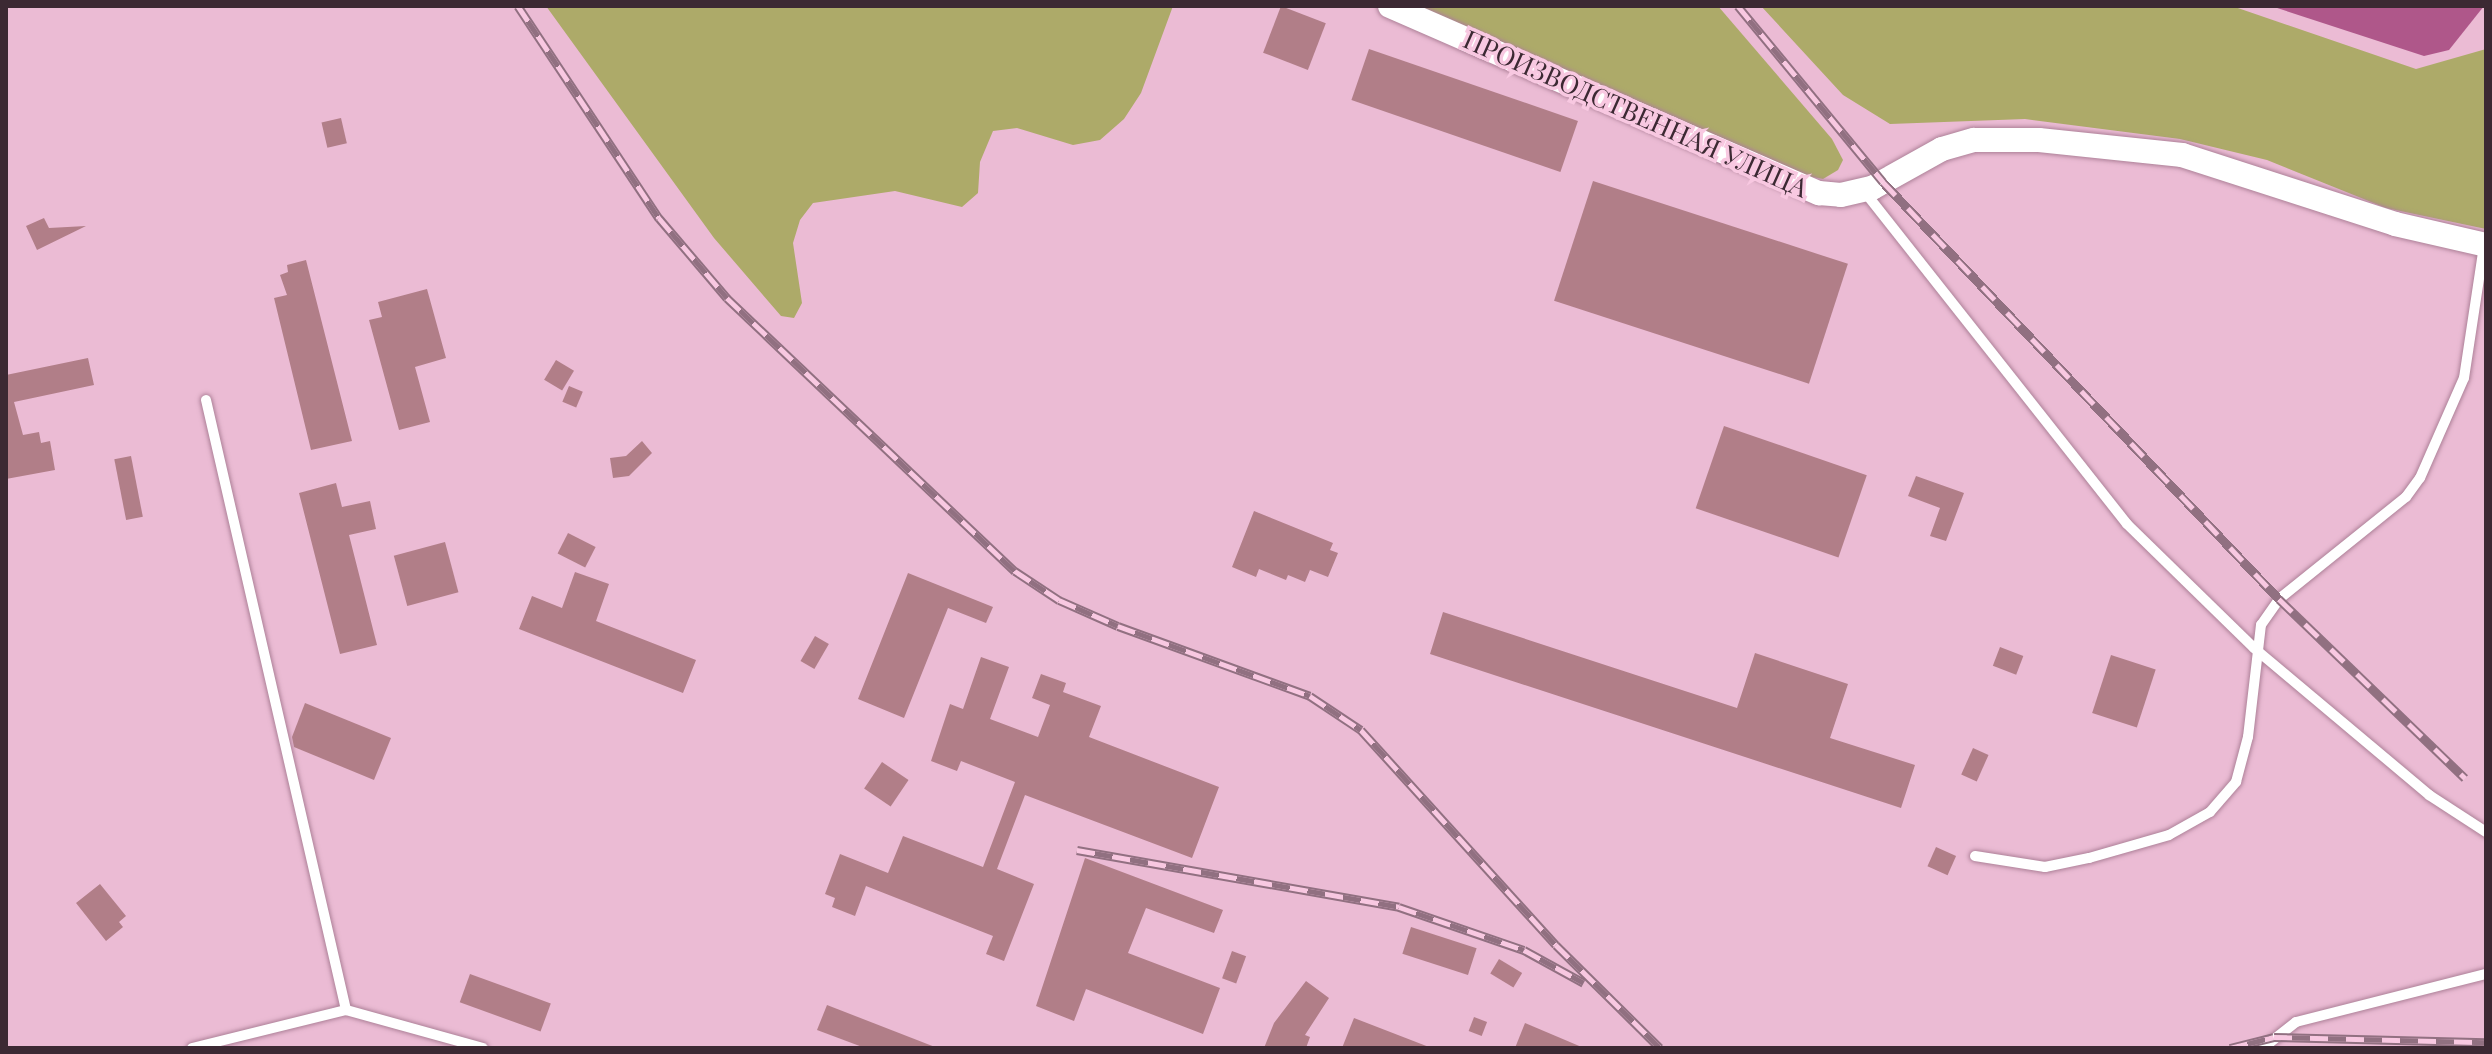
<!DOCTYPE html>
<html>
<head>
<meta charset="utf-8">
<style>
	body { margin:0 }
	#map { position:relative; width:2492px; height:1054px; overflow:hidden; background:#ebbbd4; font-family:"Playfair Display",serif }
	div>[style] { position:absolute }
	.green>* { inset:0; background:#adaa69 }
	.water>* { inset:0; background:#af578a }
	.building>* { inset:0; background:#b17e88; transform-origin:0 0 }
	.roads { filter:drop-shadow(0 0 2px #ad8198) drop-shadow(0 0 2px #ad8198) }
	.service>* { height:10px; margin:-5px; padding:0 5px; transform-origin:5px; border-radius:5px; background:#fff }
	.tertiary>* { height:24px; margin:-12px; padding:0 12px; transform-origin:12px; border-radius:12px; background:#fff }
	.rail>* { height:9px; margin-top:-4.5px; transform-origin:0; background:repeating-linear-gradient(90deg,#f8c8e1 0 18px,#917081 0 36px); box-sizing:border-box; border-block:2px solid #917081 }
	span { translate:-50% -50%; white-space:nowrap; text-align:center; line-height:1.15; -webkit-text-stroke:7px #f8c8e1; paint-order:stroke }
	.street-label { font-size:26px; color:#3c2933 }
	.frame { position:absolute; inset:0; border:8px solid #3c2933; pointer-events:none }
</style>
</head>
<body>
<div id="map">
	<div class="green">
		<i style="clip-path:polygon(546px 6px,1173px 6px,1141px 93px,1124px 119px,1100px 140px,1073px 145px,1017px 128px,993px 131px,980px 162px,978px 193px,962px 207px,895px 191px,813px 203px,800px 220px,793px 243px,802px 303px,794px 318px,781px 316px,714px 238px)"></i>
		<i style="clip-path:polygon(1415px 6px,1718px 6px,1832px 139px,1843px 160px,1838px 170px,1823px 179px,1796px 174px)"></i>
		<i style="clip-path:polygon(1761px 6px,2232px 6px,2416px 69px,2486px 49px,2486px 229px,2386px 208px,2267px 160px,2180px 139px,2025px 119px,1890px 124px,1843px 95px)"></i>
	</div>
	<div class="water">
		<i style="clip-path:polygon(2271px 6px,2484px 6px,2449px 50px,2424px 56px)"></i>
	</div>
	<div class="building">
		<i style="left:1281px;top:6px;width:48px;height:50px;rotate:21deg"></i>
		<i style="left:1369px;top:49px;width:221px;height:54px;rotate:19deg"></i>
		<i style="left:341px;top:118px;width:26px;height:20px;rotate:77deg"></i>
		<i style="left:1593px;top:181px;width:268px;height:126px;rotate:18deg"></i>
		<i style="clip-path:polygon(44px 218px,49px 228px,86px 226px,37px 250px,26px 226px)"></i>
		<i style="clip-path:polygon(306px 260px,352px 441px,311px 450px,274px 298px,287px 295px,280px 275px,288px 272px,287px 265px)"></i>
		<i style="clip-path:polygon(427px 289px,446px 358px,415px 367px,430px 422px,399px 430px,369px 320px,382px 317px,378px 302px)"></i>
		<i style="clip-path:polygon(88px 358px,94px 385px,14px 402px,23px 435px,39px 432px,41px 443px,50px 441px,55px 470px,6px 479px,6px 375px)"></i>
		<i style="left:556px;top:360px;width:21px;height:23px;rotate:31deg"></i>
		<i style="left:569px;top:386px;width:15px;height:17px;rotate:23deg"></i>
		<i style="left:1724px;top:426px;width:151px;height:87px;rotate:19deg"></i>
		<i style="clip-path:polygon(642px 441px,652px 453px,629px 476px,613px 478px,610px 458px,626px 456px)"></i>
		<i style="left:131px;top:456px;width:62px;height:17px;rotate:79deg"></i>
		<i style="clip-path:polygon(1916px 476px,1964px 493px,1946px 541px,1930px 536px,1940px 508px,1908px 496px)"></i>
		<i style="clip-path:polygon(336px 483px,342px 507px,370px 501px,376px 529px,349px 535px,377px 645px,340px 654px,299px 493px)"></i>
		<i style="clip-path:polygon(1254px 511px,1333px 543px,1330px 550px,1338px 553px,1328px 577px,1310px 570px,1305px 582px,1288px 575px,1286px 580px,1259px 569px,1256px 577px,1232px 567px)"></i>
		<i style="left:568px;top:533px;width:31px;height:23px;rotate:27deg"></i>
		<i style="left:445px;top:542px;width:52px;height:53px;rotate:75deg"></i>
		<i style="clip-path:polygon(575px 572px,609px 584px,596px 621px,696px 660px,683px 693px,519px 629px,532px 596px,562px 608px)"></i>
		<i style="clip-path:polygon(908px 573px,993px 607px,986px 623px,948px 608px,904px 718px,858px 699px)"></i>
		<i style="clip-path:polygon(1443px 612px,1737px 708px,1755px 653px,1848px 684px,1830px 738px,1915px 765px,1901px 808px,1430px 654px)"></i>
		<i style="left:815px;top:636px;width:16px;height:29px;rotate:30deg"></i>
		<i style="left:2000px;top:647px;width:25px;height:20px;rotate:21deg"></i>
		<i style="left:2111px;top:655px;width:47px;height:61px;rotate:18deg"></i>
		<i style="clip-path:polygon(981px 657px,1009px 667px,990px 719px,1038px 737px,1050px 705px,1032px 698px,1041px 674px,1066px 683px,1063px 692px,1101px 706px,1089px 737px,1219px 787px,1192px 858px,1025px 795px,997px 869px,1034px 884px,1004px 961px,986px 954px,993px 936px,866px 886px,855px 916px,832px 907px,835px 898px,825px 894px,840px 854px,888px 873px,903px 836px,983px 867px,1015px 782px,961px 761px,957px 771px,931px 761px,950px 704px,963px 709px)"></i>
		<i style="clip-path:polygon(305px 703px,391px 738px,374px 780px,294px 747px,292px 737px)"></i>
		<i style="left:1973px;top:748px;width:17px;height:29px;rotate:24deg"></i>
		<i style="left:882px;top:762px;width:32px;height:32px;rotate:34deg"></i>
		<i style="left:1936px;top:847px;width:22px;height:21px;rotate:24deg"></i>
		<i style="clip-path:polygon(1085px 858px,1223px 910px,1214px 933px,1146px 908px,1128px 953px,1220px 988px,1203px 1034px,1086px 989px,1074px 1021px,1036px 1006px)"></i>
		<i style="clip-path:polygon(100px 884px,126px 916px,119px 922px,123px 927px,106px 941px,76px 903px)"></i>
		<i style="left:1411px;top:927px;width:69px;height:28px;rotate:18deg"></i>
		<i style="left:1232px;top:951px;width:15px;height:29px;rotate:20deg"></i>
		<i style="left:1499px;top:959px;width:27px;height:17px;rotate:31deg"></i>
		<i style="left:470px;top:974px;width:86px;height:30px;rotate:20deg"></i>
		<i style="clip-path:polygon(1306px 981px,1329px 998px,1305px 1035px,1310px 1037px,1306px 1048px,1264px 1048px,1274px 1023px)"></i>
		<i style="clip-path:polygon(827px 1005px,935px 1047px,935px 1048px,865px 1048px,817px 1030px)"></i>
		<i style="left:1474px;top:1017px;width:14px;height:15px;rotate:21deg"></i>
		<i style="clip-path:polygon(1354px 1018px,1429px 1047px,1428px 1048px,1342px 1048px)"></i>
		<i style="clip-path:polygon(1525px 1023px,1584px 1048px,1515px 1048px)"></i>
	</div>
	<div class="roads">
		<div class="service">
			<i style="left:1864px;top:191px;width:424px;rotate:51.7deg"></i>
			<i style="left:2127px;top:524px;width:177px;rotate:44.3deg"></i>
			<i style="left:2254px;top:648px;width:229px;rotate:40deg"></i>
			<i style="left:2429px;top:795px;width:68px;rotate:33deg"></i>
			<i style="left:206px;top:400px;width:626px;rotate:77.07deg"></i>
			<i style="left:1975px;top:856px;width:71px;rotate:8.9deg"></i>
			<i style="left:2045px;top:867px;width:45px;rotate:-11.6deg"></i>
			<i style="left:2089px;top:858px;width:83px;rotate:-16deg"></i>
			<i style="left:2169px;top:835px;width:47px;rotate:-29.3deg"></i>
			<i style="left:2210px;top:812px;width:40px;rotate:-49deg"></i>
			<i style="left:2236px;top:782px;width:47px;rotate:-75.1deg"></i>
			<i style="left:2248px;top:737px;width:113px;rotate:-83.4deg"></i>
			<i style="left:2261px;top:625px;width:32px;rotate:-55deg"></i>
			<i style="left:2279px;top:599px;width:163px;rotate:-38.8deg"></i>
			<i style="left:2406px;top:497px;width:24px;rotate:-54deg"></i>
			<i style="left:2420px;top:478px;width:109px;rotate:-66.3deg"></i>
			<i style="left:2464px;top:378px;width:134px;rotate:-81.4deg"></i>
			<i style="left:192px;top:1048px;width:159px;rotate:-13.9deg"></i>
			<i style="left:346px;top:1010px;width:142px;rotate:15.5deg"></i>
			<i style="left:2263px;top:1048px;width:42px;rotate:-38.2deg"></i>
			<i style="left:2296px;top:1022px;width:196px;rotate:-14.2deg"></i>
		</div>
		<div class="tertiary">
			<i style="left:1390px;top:6px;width:468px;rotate:23.6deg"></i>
			<i style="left:1819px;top:193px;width:22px;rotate:5deg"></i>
			<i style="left:1841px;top:195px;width:32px;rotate:-13deg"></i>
			<i style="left:1872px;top:188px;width:80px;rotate:-29.1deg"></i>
			<i style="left:1942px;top:149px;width:33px;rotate:-16deg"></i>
			<i style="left:1974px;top:140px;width:65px"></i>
			<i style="left:2039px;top:140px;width:144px;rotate:6deg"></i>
			<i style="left:2182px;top:155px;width:224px;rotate:17.9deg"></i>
			<i style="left:2395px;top:224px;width:93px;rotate:13deg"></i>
		</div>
	</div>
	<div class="rail">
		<i style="left:518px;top:6px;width:255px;rotate:56.4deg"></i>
		<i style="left:659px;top:218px;width:105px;rotate:49.6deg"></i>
		<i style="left:727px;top:298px;width:397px;rotate:43.5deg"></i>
		<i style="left:1015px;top:571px;width:53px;rotate:33.4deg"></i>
		<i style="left:1059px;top:600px;width:64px;rotate:23.8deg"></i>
		<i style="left:1118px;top:626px;width:204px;rotate:20deg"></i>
		<i style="left:1310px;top:696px;width:61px;rotate:33.7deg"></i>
		<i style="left:1361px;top:730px;width:290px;rotate:47.8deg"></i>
		<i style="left:1556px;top:945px;width:146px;rotate:44.7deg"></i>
		<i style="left:1738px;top:6px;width:228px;rotate:50.5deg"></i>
		<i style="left:1883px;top:182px;width:575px;rotate:46.48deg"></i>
		<i style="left:2279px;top:599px;width:258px;rotate:43.9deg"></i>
		<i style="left:1077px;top:850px;width:327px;rotate:10deg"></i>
		<i style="left:1399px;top:907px;width:132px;rotate:19deg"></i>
		<i style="left:1524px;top:950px;width:68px;rotate:28.8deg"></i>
		<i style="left:2230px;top:1048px;width:45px;rotate:-14deg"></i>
		<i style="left:2274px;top:1037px;width:212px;rotate:1.4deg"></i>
	</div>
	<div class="street-label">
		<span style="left:1636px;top:113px;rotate:24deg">ПРОИЗВОДСТВЕННАЯ УЛИЦА</span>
	</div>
	<div class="frame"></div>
</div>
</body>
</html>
